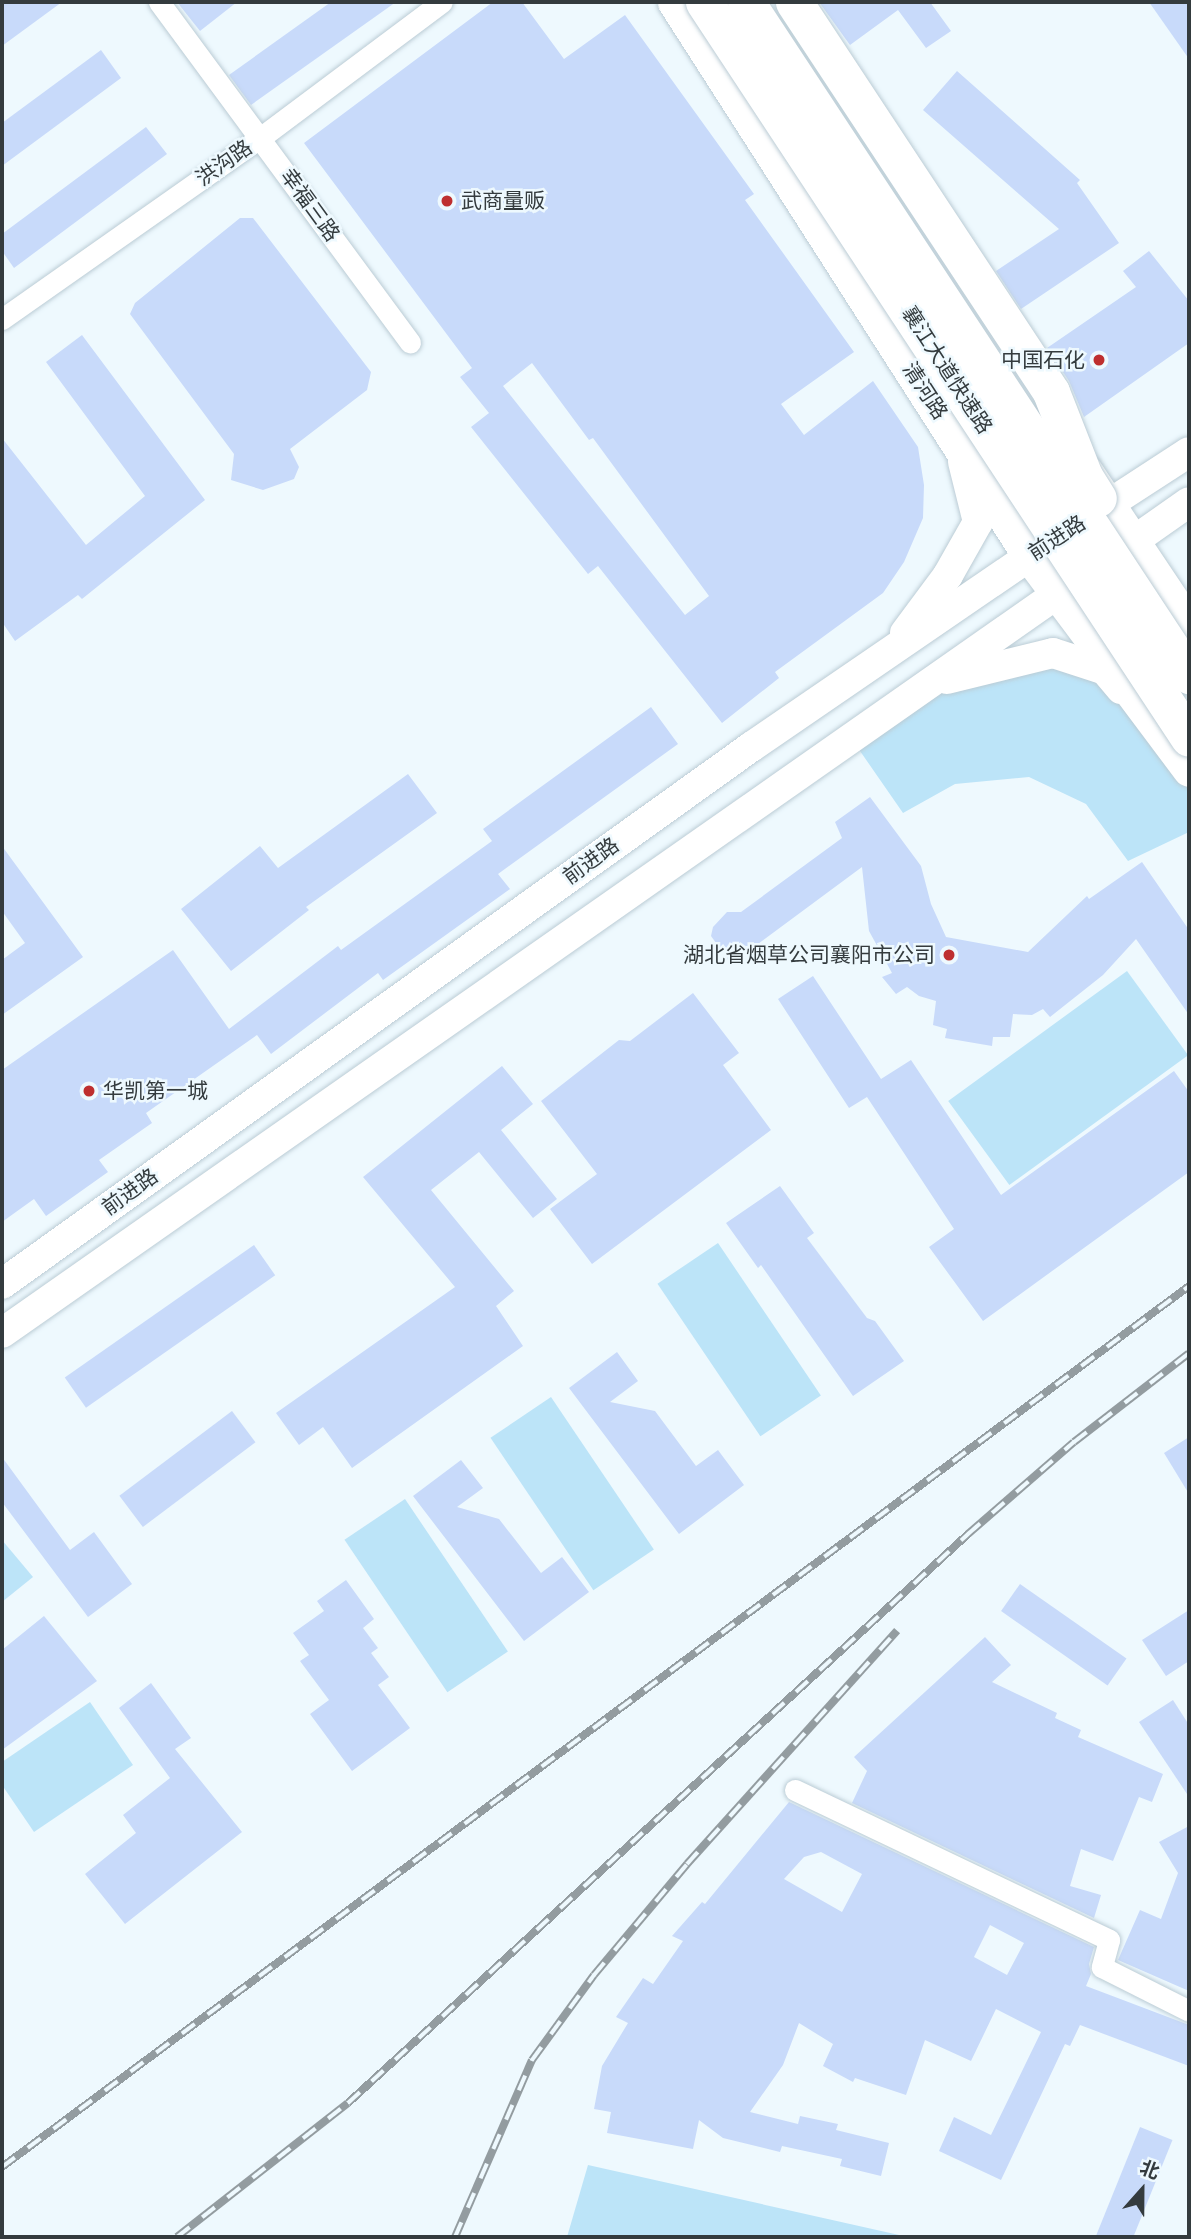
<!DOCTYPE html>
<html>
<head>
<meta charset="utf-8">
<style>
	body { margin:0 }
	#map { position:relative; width:1191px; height:2239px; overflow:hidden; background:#eef9fe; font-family:"Nunito Sans","Noto Sans SC",sans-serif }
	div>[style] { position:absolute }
	.green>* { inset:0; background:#bce4f8; transform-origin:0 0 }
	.building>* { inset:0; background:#c8dafa; transform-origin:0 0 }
	.roads { filter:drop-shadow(0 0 2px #bbccd5) drop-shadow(0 0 2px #bbccd5) }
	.street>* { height:21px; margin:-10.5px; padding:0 10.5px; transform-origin:10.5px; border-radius:10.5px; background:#fff }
	.secondary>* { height:30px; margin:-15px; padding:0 15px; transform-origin:15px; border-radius:15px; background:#fff }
	.primary>* { height:33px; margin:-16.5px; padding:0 16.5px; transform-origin:16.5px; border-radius:16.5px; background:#fff }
	.rail>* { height:8px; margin-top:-4px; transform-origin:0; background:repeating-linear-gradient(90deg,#eef9fe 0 16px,#939ca0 0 32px); box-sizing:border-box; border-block:2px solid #939ca0 }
	.bridges { filter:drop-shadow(0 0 2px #bbccd5) drop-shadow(0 0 2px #bbccd5) }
	.highway-bridge>* { height:37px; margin:-18.5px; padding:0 18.5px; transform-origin:18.5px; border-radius:18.5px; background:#fff }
	.dots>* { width:19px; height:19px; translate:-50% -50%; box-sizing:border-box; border:4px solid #eef9fe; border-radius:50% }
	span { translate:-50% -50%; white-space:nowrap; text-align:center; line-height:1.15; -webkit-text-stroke:5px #eef9fe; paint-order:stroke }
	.street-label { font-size:21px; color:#343b3e }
	.poi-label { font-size:21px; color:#343b3e }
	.left { translate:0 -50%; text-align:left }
	.right { translate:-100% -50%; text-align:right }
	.frame { position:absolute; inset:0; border:4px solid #343b3e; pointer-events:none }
	.north { position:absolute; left:1107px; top:2155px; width:70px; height:70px; -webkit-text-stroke:5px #eef9fe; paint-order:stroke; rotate:21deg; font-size:19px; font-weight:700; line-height:28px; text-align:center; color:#343b3e }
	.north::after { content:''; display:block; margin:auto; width:24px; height:32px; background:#343b3e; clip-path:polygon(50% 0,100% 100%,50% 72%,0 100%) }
</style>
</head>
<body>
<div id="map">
	<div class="green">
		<i style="clip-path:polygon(1053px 653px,1105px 670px,1189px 770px,1189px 832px,1128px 861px,1086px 804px,1029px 777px,955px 784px,903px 813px,851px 738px,930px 683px)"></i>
		<i style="left:1127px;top:971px;width:104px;height:221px;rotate:54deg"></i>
		<i style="left:718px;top:1243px;width:184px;height:73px;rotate:56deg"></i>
		<i style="left:551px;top:1397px;width:184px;height:73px;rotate:56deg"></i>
		<i style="left:405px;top:1499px;width:184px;height:73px;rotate:56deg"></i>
		<i style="clip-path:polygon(2px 1540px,33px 1577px,2px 1602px)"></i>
		<i style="clip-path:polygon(90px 1702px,133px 1765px,34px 1832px,2px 1785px,2px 1762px)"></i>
		<i style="clip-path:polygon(588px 2165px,908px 2237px,567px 2237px)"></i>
	</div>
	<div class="building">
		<i style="clip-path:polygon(2px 2px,62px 2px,2px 46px)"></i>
		<i style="clip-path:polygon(177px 2px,237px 2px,200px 31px)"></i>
		<i style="clip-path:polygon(331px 2px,396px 2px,251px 105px,229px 75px)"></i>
		<i style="clip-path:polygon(evenodd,493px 2px,522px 2px,564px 59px,625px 15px,754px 194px,745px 200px,854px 352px,781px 404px,804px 435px,873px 381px,918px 447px,924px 485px,923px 518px,904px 562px,883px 593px,775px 672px,779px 678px,722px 723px,598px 566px,588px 574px,471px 427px,489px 413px,460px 377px,472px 368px,304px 143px,493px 2px,532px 363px,589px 440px,593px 438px,709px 596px,685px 615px,503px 386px,532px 363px)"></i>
		<i style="clip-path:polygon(819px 2px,930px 2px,951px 31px,926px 48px,898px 10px,850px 45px)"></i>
		<i style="clip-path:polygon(1149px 2px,1189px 2px,1189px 59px)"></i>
		<i style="clip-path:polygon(101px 50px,121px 78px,2px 166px,2px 123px)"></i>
		<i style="clip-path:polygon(957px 71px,1080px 180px,1077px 183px,1119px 243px,1021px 309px,996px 271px,1059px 229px,923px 110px)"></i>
		<i style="clip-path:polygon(146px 127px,167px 154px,14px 268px,2px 251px,2px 234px)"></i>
		<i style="clip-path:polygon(240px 218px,253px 218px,371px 372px,367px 390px,290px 449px,299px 467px,294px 479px,263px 490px,231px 480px,234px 454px,130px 314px,135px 303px)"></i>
		<i style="clip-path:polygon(1149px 251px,1189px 301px,1189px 343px,1084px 417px,1069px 381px,1047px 348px,1136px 287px,1123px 271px)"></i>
		<i style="clip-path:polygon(82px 335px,205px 500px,82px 599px,78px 595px,15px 641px,2px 622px,2px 438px,86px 545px,145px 496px,46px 362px)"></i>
		<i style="clip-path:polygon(651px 707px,678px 744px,498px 874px,510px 889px,383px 980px,378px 973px,271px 1054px,257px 1035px,146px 1113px,152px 1123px,99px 1160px,108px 1172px,46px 1216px,34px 1199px,2px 1222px,2px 1070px,173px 950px,229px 1029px,338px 946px,341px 950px,492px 841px,483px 829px)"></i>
		<i style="clip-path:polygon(408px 774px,437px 813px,306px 907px,309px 910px,231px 971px,181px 909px,260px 846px,278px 868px)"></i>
		<i style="clip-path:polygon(870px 797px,921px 866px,931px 904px,946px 937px,1028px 952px,1087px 896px,1089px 899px,1142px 862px,1189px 930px,1189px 1015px,1136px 939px,1103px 975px,1050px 1017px,1043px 1009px,1032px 1015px,1013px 1014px,1010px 1037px,993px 1037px,992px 1046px,945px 1038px,947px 1029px,933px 1025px,936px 1001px,919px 996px,907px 987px,896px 994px,882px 977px,892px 973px,869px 931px,862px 867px,731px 964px,711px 936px,713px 927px,727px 912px,741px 912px,842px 838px,835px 822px)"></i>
		<i style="clip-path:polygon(2px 846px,83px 957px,2px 1015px,2px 960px,25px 943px,2px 911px)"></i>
		<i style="clip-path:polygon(813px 976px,881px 1079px,911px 1060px,1001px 1195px,1174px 1071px,1189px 1092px,1189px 1172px,983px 1321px,929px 1247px,954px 1229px,867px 1097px,849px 1108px,778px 999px)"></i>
		<i style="clip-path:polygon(693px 993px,739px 1053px,723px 1065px,771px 1130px,592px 1264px,550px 1209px,597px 1174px,541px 1101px,619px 1040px,630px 1041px)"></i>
		<i style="clip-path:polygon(502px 1066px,533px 1104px,501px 1130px,557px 1199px,533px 1218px,479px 1152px,431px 1190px,514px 1291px,496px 1306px,523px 1346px,352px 1468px,323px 1427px,299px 1445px,276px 1413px,455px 1287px,363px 1177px)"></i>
		<i style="clip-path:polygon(780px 1186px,814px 1233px,807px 1238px,867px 1318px,875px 1321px,904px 1361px,853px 1396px,761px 1265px,758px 1268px,726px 1223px)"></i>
		<i style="left:254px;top:1245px;width:37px;height:231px;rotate:55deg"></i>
		<i style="clip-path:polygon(617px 1352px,638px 1381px,610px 1402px,655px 1411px,696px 1466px,718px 1450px,744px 1485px,679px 1534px,569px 1388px)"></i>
		<i style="left:232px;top:1411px;width:39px;height:141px;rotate:53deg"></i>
		<i style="clip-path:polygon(1189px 1437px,1189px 1494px,1164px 1453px)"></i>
		<i style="clip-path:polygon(2px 1457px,70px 1550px,94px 1532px,132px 1584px,88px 1617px,2px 1502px)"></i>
		<i style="clip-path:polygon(461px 1460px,483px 1488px,457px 1507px,499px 1519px,541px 1573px,562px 1557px,589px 1592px,524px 1641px,413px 1496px)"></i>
		<i style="clip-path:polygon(346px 1580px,374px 1619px,363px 1628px,378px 1648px,371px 1653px,389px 1677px,378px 1685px,410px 1728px,352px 1771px,310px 1714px,329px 1700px,300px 1661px,309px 1655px,293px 1633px,324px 1611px,317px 1601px)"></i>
		<i style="left:1020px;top:1584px;width:130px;height:33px;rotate:35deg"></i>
		<i style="clip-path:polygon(1189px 1610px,1189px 1661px,1166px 1676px,1142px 1640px)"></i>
		<i style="clip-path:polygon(44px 1616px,97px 1681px,2px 1750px,2px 1650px)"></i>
		<i style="clip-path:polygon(985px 1637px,1011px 1665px,992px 1682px,1057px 1713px,1055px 1718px,1081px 1730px,1078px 1737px,1163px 1774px,1152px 1802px,1139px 1797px,1113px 1861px,1081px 1849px,1070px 1886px,1101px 1895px,1094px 1918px,852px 1803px,867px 1771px,854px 1757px)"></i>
		<i style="clip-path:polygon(151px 1683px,191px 1738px,175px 1749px,242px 1832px,125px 1924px,85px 1874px,136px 1833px,123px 1815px,170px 1778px,119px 1708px)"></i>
		<i style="clip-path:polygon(1173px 1700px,1189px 1725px,1189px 1797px,1139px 1722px)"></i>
		<i style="clip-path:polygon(evenodd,789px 1802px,1094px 1947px,1089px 1964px,1091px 1974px,1086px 1986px,1189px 2025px,1189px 2066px,1080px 2025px,1070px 2046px,1065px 2044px,1001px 2180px,939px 2151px,954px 2117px,991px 2135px,1041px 2032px,996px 2009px,971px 2061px,925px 2040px,906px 2095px,855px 2078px,853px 2082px,823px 2066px,833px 2044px,799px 2023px,783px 2065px,750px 2112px,798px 2124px,800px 2116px,838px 2124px,836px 2130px,889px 2143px,881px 2176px,840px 2166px,842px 2159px,782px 2146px,780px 2152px,723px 2138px,699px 2120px,693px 2149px,607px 2133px,611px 2112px,594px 2109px,602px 2066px,628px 2023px,616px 2017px,643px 1978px,653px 1984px,683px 1941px,672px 1936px,702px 1902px,705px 1904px,789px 1802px,821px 1852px,862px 1874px,842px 1912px,784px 1879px,804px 1857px,821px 1852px,789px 1802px,990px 1925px,1024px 1943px,1007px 1975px,974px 1957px,990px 1925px)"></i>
		<i style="clip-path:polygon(1189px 1826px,1189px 1991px,1118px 1960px,1140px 1910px,1161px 1919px,1178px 1873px,1159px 1842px)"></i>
		<i style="left:1140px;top:2127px;width:35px;height:119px;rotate:22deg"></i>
	</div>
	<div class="roads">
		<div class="street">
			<i style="left:159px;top:2px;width:423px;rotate:53.6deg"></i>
			<i style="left:2px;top:319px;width:315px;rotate:-35.1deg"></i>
			<i style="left:260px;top:138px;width:227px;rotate:-36.8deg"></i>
			<i style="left:795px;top:1790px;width:348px;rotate:25.5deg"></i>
			<i style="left:1109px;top:1940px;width:28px;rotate:105deg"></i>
			<i style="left:1102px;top:1967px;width:97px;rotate:26.8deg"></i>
		</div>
		<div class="secondary">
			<i style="left:1089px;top:517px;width:119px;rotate:-33deg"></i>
			<i style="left:1115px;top:554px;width:90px;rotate:-35.1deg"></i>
			<i style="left:905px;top:633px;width:72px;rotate:-53.4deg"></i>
			<i style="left:948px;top:575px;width:61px;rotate:-60.5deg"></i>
			<i style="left:978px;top:522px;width:62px;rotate:-104deg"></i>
			<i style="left:947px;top:679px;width:109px;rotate:-13.8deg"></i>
			<i style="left:1053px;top:653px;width:55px;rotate:18.1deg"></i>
			<i style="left:1105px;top:670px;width:25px;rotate:50deg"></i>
			<i style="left:2px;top:1284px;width:922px;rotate:-35.64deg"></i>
			<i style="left:751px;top:747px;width:360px;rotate:-34.4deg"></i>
			<i style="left:2px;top:1333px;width:1312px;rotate:-35.01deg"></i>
		</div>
		<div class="primary">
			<i style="left:674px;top:2px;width:658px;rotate:57.35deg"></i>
			<i style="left:1029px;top:556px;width:267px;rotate:53.2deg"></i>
			<i style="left:1086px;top:471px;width:185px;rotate:56.2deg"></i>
		</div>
	</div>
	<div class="rail">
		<i style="left:2px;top:2167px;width:1478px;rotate:-36.58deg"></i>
		<i style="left:177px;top:2237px;width:217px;rotate:-38.1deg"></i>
		<i style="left:348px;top:2103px;width:842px;rotate:-42.54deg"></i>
		<i style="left:968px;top:1534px;width:140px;rotate:-41deg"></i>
		<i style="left:1074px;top:1442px;width:145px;rotate:-37.7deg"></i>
		<i style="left:455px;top:2237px;width:193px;rotate:-66.5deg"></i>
		<i style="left:532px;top:2060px;width:105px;rotate:-53.9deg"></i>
		<i style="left:594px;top:1975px;width:145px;rotate:-50deg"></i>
		<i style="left:687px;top:1864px;width:314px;rotate:-48deg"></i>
	</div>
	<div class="bridges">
		<div class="highway-bridge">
			<i style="left:704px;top:2px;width:881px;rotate:56.62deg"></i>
			<i style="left:746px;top:2px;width:806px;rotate:56.65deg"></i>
			<i style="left:794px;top:2px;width:467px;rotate:56.6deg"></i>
			<i style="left:1051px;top:392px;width:90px;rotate:68.6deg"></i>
			<i style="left:1084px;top:476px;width:26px;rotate:58deg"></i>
		</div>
	</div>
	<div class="dots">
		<i style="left:447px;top:201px;background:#be2f2f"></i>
		<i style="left:1099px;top:360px;background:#be2f2f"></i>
		<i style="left:949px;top:955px;background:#be2f2f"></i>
		<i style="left:89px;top:1091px;background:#be2f2f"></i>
	</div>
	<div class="street-label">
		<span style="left:224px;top:163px;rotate:-35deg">洪沟路</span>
		<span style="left:310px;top:205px;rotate:54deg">幸福三路</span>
		<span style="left:947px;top:370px;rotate:57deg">襄江大道快速路</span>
		<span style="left:925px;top:391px;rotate:57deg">清河路</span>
		<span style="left:1057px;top:538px;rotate:-33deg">前进路</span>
		<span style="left:591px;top:861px;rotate:-36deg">前进路</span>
		<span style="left:130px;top:1192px;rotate:-36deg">前进路</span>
	</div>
	<div class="poi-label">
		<span class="left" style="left:461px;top:201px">武商量贩</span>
		<span class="right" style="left:1085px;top:360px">中国石化</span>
		<span class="right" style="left:935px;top:955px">湖北省烟草公司襄阳市公司</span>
		<span class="left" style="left:103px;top:1091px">华凯第一城</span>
	</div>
	<div class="frame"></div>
	<div class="north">北</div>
</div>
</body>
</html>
